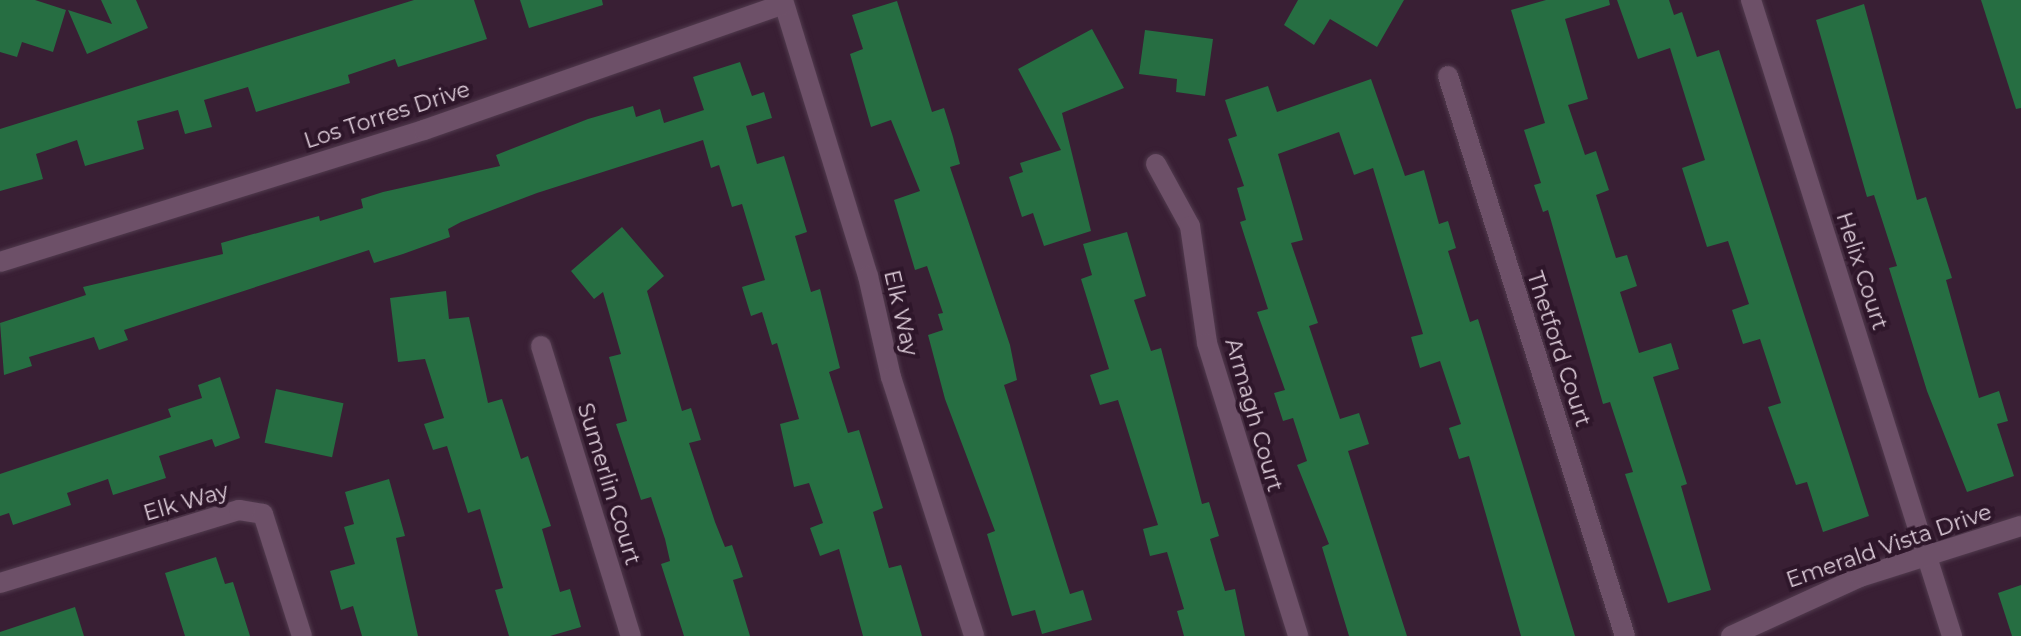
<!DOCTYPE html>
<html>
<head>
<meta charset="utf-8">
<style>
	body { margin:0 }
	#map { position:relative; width:2021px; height:636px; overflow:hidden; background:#391f34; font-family:Montserrat,sans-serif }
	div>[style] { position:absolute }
	.building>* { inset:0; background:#266e42; transform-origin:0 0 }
	.roads { filter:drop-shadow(0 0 2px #513b4e) drop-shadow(0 0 2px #513b4e) }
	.minor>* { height:20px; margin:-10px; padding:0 10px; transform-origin:10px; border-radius:10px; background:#6d5068 }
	span { translate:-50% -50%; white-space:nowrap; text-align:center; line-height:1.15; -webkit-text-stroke:8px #2e162a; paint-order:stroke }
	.street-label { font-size:22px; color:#dfcedb }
</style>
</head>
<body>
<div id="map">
	<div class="building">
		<i style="clip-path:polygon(0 0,35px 0,66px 10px,53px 52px,22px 42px,17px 57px,0 52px)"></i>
		<i style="clip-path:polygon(101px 0,136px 0,148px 28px,87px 54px,68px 10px,112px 24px)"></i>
		<i style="clip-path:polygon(414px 0,474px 0,487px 39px,398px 67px,395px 59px,348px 75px,350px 83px,256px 112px,248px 87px,204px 100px,212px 127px,185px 134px,178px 110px,137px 121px,144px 149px,85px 166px,77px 140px,36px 154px,43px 179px,0 191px,0 129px)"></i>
		<i style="clip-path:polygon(520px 0,602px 0,603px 5px,529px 28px)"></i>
		<i style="clip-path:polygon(1298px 0,1404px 0,1377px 47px,1330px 19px,1314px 45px,1284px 25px)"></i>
		<i style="clip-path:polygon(1546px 0,1609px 0,1610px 5px,1565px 19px,1588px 99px,1568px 105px,1585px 155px,1596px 151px,1609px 190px,1596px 195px,1616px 258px,1627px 255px,1637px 286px,1620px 292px,1639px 353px,1671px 343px,1679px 369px,1653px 377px,1687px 484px,1681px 486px,1711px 590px,1668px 603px,1625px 474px,1633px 472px,1610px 402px,1603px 404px,1548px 210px,1543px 212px,1534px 185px,1541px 183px,1524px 130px,1545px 123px,1511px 10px)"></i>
		<i style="clip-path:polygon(1617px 0,1669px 0,1674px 15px,1682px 12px,1697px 57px,1719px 50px,1869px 516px,1823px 532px,1807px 482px,1796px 485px,1768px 407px,1781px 403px,1760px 339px,1743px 344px,1732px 310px,1749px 304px,1728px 241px,1707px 247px,1682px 168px,1705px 160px,1670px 48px,1638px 59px)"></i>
		<i style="clip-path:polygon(1981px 0,2021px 0,2021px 108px,2016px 109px)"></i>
		<i style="clip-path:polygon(897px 1px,932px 112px,944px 108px,953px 137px,960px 164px,950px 167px,1010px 345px,1017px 380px,1004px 385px,1070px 594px,1083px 590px,1092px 620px,1042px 634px,1035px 610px,1012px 616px,987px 534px,995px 531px,945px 399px,928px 335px,943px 330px,938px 314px,943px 313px,927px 266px,915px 270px,894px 200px,920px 191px,891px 120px,871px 127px,850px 54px,863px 49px,852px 15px)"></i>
		<i style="clip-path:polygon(1864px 4px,1917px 200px,1926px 197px,1952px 278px,1946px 280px,1979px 398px,1999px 391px,2008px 421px,1997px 424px,2014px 476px,1967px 492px,1927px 391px,1889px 268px,1897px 266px,1874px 195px,1867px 197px,1816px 20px)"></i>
		<i style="clip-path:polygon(1092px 29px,1124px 88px,1062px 113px,1091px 231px,1044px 246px,1033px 213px,1022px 217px,1009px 177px,1023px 172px,1020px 163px,1061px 150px,1018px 69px)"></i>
		<i style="clip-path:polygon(1145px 30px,1213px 39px,1205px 96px,1176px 92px,1177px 79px,1139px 74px)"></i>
		<i style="clip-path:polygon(740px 62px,752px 96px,764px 92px,772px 118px,746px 126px,757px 164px,784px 156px,807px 232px,795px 236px,811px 292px,820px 289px,840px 368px,829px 372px,848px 433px,859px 430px,883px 508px,873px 512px,889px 568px,901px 565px,922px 636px,863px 636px,839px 549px,820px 556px,810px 528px,823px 523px,809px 483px,794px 487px,780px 424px,799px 419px,777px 343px,772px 345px,762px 312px,751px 316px,742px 287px,765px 280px,742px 204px,732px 207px,719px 165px,711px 168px,703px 140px,537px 193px,461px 222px,448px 229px,450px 237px,403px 254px,374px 263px,369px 250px,124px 330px,128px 340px,99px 350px,94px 337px,29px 357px,32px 366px,4px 375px,0 323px,86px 295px,83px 287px,223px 254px,221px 243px,319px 216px,320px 221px,363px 208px,361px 199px,383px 192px,500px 166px,496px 155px,588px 119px,633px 106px,636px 117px,660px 109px,664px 123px,704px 110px,693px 77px)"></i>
		<i style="clip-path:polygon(1371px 79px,1405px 176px,1424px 170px,1439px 224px,1448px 221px,1456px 248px,1448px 251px,1470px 322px,1478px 319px,1575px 636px,1521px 636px,1469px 456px,1459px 459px,1449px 428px,1461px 424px,1440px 361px,1420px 368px,1411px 337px,1423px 334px,1373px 168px,1354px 175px,1339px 132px,1278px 154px,1303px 240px,1291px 243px,1318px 323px,1309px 326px,1340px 419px,1359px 413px,1369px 444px,1348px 451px,1407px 636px,1349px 636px,1322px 547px,1329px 544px,1297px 465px,1307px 461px,1293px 418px,1283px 421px,1274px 393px,1285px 390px,1257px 312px,1268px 309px,1240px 222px,1246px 220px,1237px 188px,1244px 186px,1228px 139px,1237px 136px,1225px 100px,1268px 86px,1277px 112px)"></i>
		<i style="clip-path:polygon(622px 227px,664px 276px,647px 291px,682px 411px,691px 408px,701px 440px,689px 443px,715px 522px,725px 547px,732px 545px,743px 577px,733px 580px,750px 636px,684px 636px,661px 564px,670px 561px,665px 539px,651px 497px,641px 500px,616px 424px,627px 421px,609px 357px,621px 354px,603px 292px,594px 299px,571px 271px)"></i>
		<i style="clip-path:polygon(1127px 232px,1146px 296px,1134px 300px,1151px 351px,1161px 348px,1202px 504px,1209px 502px,1219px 536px,1210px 539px,1225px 591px,1235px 589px,1245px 636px,1184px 636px,1177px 611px,1184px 609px,1167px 552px,1150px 556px,1143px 529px,1158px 525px,1118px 400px,1100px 405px,1090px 375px,1109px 369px,1081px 279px,1092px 275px,1083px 244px)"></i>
		<i style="clip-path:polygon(446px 291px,449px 319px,469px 317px,488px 403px,502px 399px,521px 459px,528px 456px,551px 526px,542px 529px,560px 592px,570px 589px,581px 627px,550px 636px,509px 636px,495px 590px,503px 588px,480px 509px,468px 513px,447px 446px,433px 450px,424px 424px,444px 418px,425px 359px,398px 362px,390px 298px)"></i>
		<i style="clip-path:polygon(220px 377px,240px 438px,215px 447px,212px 439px,159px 456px,166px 478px,113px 495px,108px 479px,67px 493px,71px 505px,13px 525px,9px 513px,0 516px,0 474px,171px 417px,168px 409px,202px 398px,198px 385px)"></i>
		<i style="left:276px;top:389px;width:69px;height:55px;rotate:12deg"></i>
		<i style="clip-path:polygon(389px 479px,405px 536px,396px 538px,418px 636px,362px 636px,353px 606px,341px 610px,330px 571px,355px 564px,344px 527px,354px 524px,345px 492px)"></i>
		<i style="clip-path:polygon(216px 557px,225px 584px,233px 582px,250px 636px,185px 636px,165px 573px)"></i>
		<i style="clip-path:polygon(2021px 585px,2021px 636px,2012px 636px,1998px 593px)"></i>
		<i style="clip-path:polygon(75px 607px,84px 636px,0 636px,0 632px)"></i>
	</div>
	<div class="roads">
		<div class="minor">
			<i style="left:783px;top:0;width:289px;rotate:72.9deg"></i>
			<i style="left:868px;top:276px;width:104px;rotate:77.2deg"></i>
			<i style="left:891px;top:377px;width:272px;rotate:72.2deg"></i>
			<i style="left:1751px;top:0;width:667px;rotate:72.46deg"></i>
			<i style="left:1448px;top:76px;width:587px;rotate:72.46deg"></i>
			<i style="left:1156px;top:164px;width:71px;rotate:61.3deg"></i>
			<i style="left:1190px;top:226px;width:118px;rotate:81.7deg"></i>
			<i style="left:1207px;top:343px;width:307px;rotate:72.7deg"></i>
			<i style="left:0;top:262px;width:444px;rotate:-17.3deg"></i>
			<i style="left:424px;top:130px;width:381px;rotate:-19.3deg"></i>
			<i style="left:541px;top:346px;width:304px;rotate:72.8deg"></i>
			<i style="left:0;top:583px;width:250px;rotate:-17deg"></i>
			<i style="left:239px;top:510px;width:24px;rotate:9deg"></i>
			<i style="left:263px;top:514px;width:128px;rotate:72.3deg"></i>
			<i style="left:1731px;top:636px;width:142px;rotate:-24.6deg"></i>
			<i style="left:1860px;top:577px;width:169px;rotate:-17.6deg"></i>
		</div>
	</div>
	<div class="street-label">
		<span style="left:387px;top:115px;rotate:-18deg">Los Torres Drive</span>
		<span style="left:1862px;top:271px;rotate:72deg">Helix Court</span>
		<span style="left:901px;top:313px;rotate:77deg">Elk Way</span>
		<span style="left:1559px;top:349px;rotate:72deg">Thetford Court</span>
		<span style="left:1254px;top:415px;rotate:74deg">Armagh Court</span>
		<span style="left:609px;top:484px;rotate:73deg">Sumerlin Court</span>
		<span style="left:186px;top:502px;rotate:-16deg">Elk Way</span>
		<span style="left:1889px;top:546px;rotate:-19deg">Emerald Vista Drive</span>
	</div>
</div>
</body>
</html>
